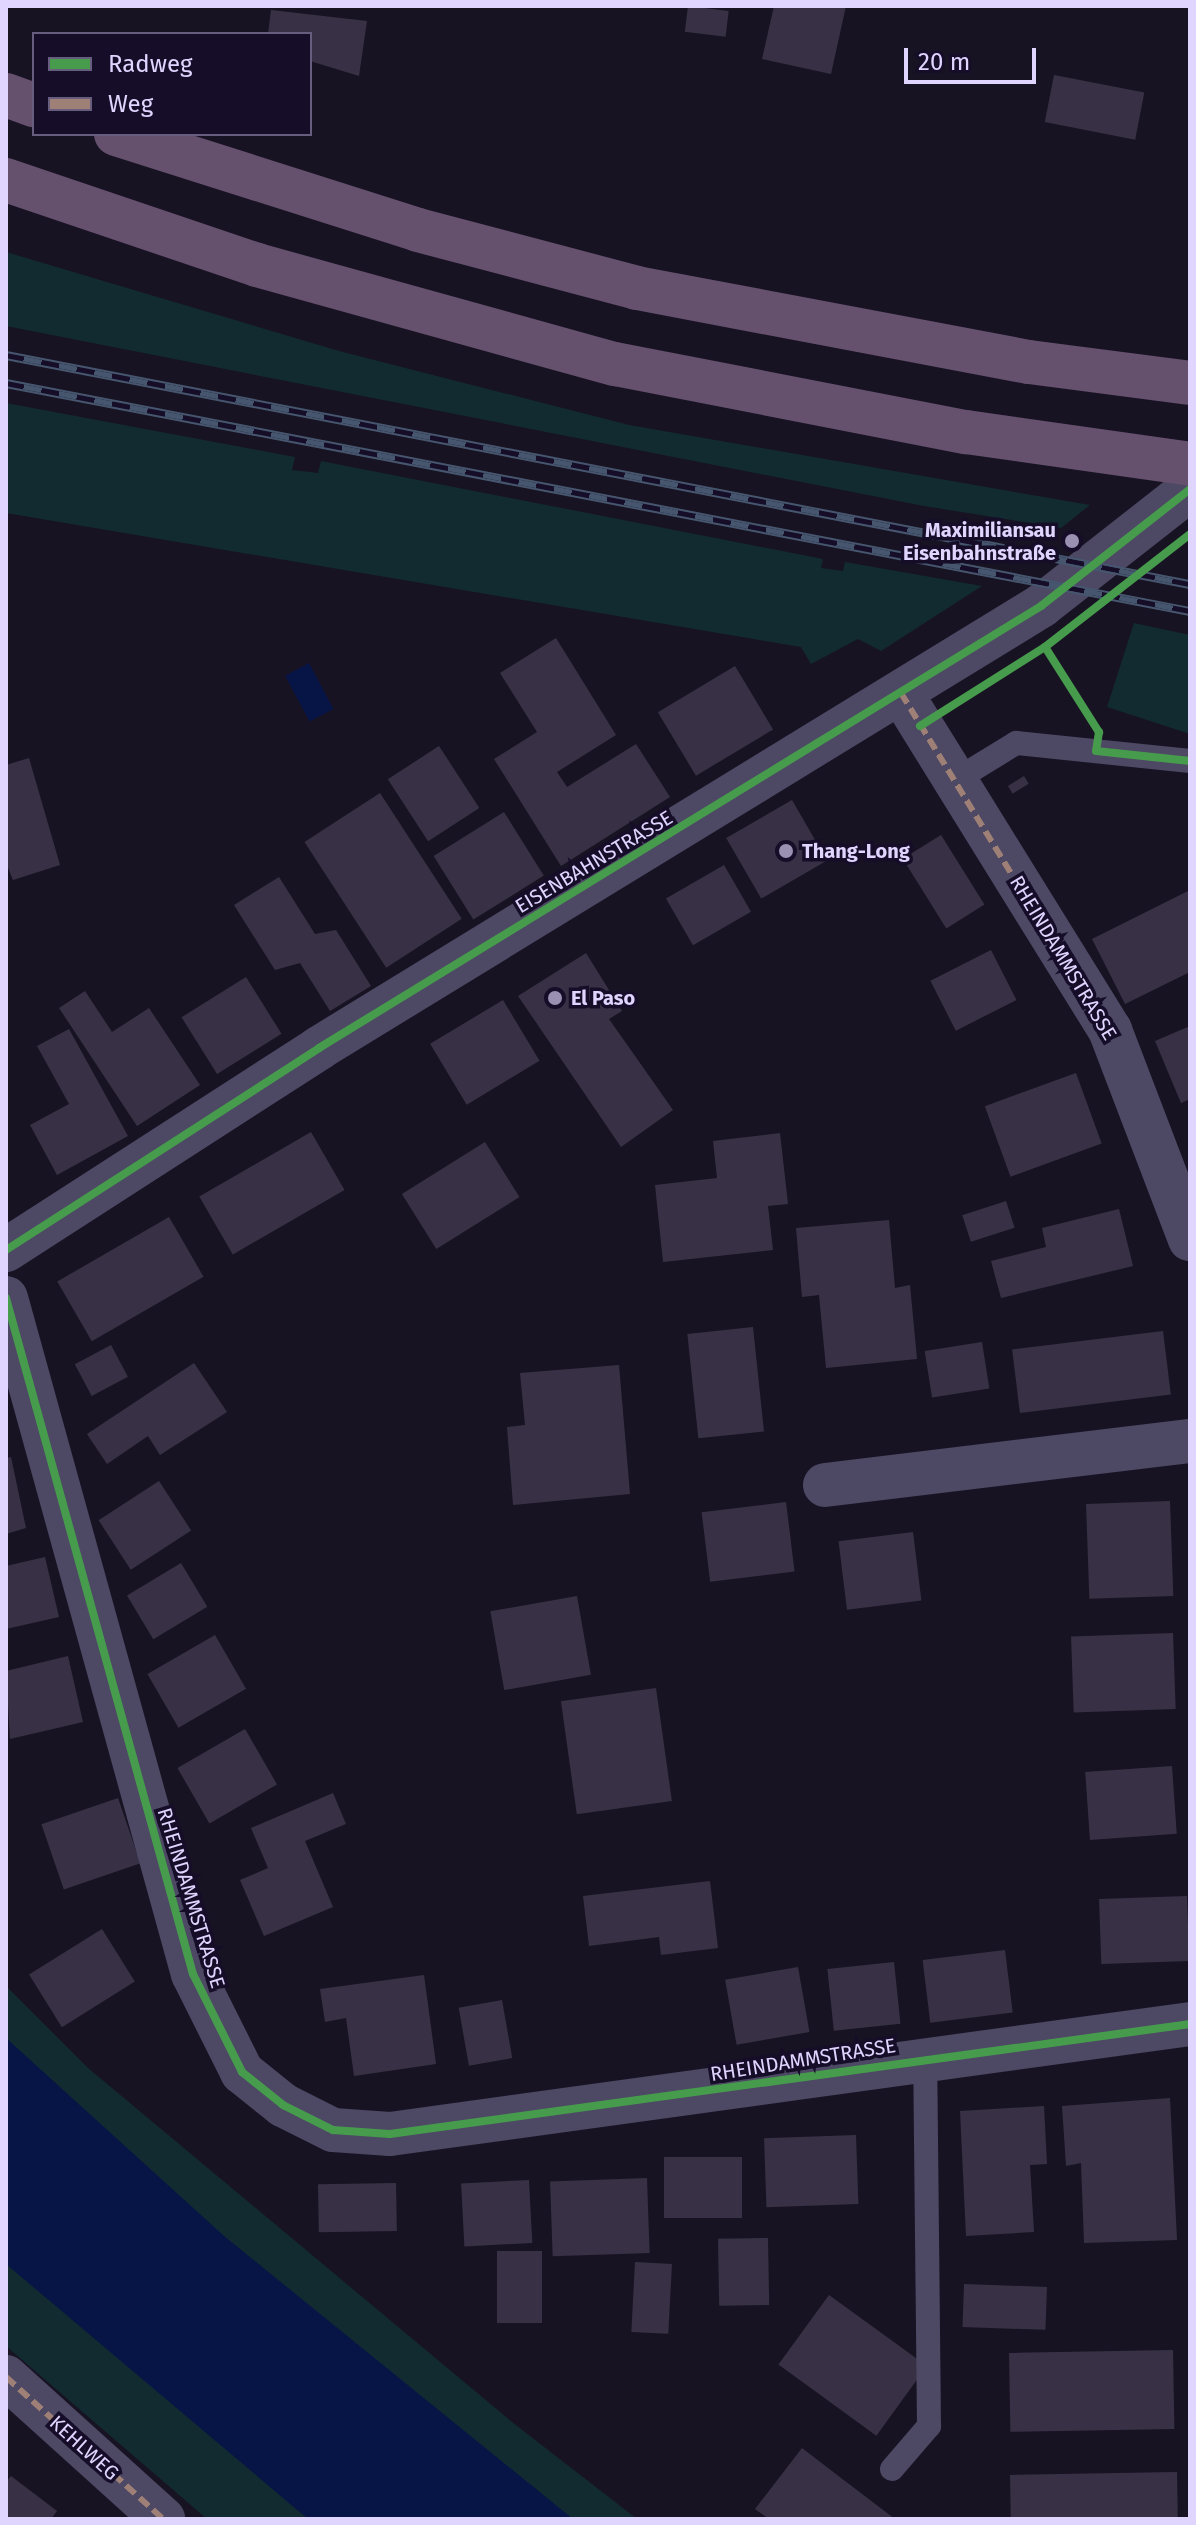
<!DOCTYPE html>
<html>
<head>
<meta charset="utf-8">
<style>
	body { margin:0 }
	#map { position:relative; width:1196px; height:2525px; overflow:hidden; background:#181323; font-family:"Fira Sans",sans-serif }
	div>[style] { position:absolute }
	.green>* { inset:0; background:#112b31 }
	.water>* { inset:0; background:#071446; transform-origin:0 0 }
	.building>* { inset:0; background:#383145; transform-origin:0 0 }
	.service>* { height:24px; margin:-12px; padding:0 12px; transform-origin:12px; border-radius:12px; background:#4d4864 }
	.minor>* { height:44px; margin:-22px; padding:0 22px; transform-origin:22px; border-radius:22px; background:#4d4864 }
	.trunk>* { height:44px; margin:-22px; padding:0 22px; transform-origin:22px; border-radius:22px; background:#65506e }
	.rail>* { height:9px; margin-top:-4.5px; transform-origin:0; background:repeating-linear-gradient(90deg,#160d29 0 18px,#46566e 0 36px); box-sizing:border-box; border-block:2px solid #46566e }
	.quiet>* { height:6px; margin-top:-3px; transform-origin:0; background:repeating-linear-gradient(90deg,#9e8076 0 12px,transparent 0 18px) }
	.cycleway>* { height:8px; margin:-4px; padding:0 4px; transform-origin:4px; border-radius:4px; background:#469c4c }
	.dots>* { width:22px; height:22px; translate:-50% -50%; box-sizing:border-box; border:4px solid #160d29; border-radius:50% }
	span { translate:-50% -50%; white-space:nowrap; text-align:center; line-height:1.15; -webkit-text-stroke:7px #160d29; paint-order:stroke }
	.poi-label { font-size:20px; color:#e0d5ff; font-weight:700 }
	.right { translate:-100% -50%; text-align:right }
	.left { translate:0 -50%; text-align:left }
	.street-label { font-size:20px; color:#e0d5ff }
	.frame { position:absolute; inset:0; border:8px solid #e0d5ff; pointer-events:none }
	.legend { position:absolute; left:32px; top:32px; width:280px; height:104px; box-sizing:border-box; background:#160d29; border:2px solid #675d7f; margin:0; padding:10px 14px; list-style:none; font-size:24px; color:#e0d5ff }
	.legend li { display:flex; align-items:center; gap:16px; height:40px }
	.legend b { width:40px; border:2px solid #675d7f }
	.scale { position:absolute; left:904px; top:48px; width:132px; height:36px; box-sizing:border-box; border:4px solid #e0d5ff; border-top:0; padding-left:10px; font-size:24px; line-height:28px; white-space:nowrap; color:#e0d5ff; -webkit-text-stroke:6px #160d29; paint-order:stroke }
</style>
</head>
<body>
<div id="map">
	<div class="green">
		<i style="clip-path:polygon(6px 252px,339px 351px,629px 425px,1090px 505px,1061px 528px,924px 506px,6px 326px)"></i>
		<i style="clip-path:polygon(6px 403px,295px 457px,292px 470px,318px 473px,321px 461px,823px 559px,821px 568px,843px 571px,845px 562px,982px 586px,881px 651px,858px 639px,811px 664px,801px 647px,6px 513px)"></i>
		<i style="clip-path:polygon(1134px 623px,1190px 635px,1190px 734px,1107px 707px)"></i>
		<i style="clip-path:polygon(6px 1986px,88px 2068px,512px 2422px,637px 2519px,207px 2519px,6px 2346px)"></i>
	</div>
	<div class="water">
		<i style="left:309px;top:663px;width:52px;height:27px;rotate:62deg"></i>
		<i style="clip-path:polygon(6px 2038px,224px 2236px,573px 2519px,308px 2519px,6px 2264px)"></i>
	</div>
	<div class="building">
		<i style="left:688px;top:6px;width:41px;height:26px;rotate:7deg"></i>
		<i style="clip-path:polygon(774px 6px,846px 6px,831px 74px,762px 59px)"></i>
		<i style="clip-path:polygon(271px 10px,367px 21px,359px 76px,310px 61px,310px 34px,268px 34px)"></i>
		<i style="left:1054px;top:75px;width:92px;height:48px;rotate:11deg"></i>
		<i style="clip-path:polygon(556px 638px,616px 735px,557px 772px,567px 787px,636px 744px,670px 797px,561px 866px,494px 759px,537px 732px,500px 673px)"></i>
		<i style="left:735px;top:666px;width:74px;height:90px;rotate:59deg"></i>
		<i style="left:439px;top:746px;width:74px;height:61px;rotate:57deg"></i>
		<i style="clip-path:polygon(29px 758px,60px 865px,13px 880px,6px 863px,6px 765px)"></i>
		<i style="left:1024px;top:776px;width:9px;height:19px;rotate:58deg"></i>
		<i style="left:380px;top:793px;width:150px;height:90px;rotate:57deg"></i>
		<i style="left:792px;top:800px;width:70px;height:76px;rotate:60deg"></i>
		<i style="left:504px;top:812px;width:75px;height:83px;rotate:58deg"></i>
		<i style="left:941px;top:835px;width:82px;height:45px;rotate:58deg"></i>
		<i style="left:724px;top:865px;width:54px;height:67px;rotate:60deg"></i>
		<i style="clip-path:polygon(279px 877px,315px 934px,336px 930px,371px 986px,330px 1011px,300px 963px,275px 970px,234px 905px)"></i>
		<i style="clip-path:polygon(1190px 890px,1190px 972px,1125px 1004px,1092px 939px)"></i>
		<i style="left:991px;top:950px;width:56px;height:68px;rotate:63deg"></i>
		<i style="clip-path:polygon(586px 953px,622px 1011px,609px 1019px,673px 1110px,621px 1147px,518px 996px)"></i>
		<i style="left:246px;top:977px;width:67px;height:76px;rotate:58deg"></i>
		<i style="clip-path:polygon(85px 991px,112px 1032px,149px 1008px,200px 1085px,137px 1126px,59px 1008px)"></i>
		<i style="left:503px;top:1000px;width:71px;height:85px;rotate:59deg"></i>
		<i style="clip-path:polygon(1190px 1026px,1190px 1099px,1181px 1103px,1155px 1041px)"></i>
		<i style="clip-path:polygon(69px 1029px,128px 1136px,57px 1175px,30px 1125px,69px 1104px,37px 1046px)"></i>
		<i style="left:1076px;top:1073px;width:75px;height:97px;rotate:70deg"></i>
		<i style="left:311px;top:1132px;width:67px;height:129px;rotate:60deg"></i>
		<i style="clip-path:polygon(780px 1133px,788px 1204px,768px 1206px,773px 1250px,663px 1262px,655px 1185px,717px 1178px,713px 1141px)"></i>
		<i style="left:485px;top:1142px;width:65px;height:98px;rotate:58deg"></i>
		<i style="left:1006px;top:1201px;width:28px;height:46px;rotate:72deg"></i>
		<i style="clip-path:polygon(1119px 1209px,1133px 1266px,1001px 1298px,991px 1261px,1046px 1247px,1042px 1228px)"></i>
		<i style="left:169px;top:1217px;width:69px;height:129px;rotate:60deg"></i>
		<i style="clip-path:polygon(889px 1220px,895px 1288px,910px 1285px,917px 1359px,826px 1368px,819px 1295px,802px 1297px,796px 1228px)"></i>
		<i style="left:753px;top:1327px;width:105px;height:66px;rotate:84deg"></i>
		<i style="left:1163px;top:1331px;width:64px;height:152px;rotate:83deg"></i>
		<i style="left:982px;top:1342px;width:47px;height:58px;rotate:81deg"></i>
		<i style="left:111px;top:1345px;width:36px;height:41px;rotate:62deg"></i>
		<i style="clip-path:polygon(194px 1363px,227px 1412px,160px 1455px,148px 1436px,107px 1464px,87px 1434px)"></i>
		<i style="clip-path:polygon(619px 1365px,630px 1494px,513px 1505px,507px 1427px,525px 1425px,520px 1373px)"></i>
		<i style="clip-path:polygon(11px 1457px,26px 1528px,6px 1534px,6px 1458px)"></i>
		<i style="left:159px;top:1481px;width:59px;height:72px;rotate:57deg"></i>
		<i style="left:1170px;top:1501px;width:95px;height:84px;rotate:88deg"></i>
		<i style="left:786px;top:1502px;width:70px;height:85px;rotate:83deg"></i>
		<i style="left:913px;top:1532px;width:69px;height:75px;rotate:83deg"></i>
		<i style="clip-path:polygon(45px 1557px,59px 1617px,6px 1629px,6px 1566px)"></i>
		<i style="left:181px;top:1563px;width:51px;height:63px;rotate:59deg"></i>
		<i style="left:577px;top:1596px;width:80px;height:88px;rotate:80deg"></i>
		<i style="left:1173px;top:1633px;width:76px;height:102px;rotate:88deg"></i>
		<i style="left:215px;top:1635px;width:62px;height:78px;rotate:60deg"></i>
		<i style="clip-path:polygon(68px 1656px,83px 1722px,10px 1739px,6px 1671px)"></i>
		<i style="left:656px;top:1688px;width:114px;height:96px;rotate:82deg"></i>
		<i style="left:245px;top:1729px;width:64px;height:78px;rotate:60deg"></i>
		<i style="left:1172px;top:1766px;width:68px;height:87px;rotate:86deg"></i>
		<i style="clip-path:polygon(333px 1793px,346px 1824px,305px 1841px,333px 1907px,264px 1936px,240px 1880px,268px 1868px,251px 1828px)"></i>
		<i style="left:118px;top:1798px;width:69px;height:81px;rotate:71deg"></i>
		<i style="clip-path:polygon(710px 1881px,718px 1948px,661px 1955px,659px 1937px,589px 1946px,583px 1896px)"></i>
		<i style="left:1187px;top:1896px;width:65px;height:88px;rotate:88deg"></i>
		<i style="left:102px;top:1929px;width:62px;height:86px;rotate:58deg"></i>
		<i style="left:1005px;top:1950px;width:63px;height:83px;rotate:83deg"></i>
		<i style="left:894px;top:1962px;width:62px;height:67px;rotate:84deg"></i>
		<i style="left:798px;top:1967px;width:66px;height:74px;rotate:80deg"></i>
		<i style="clip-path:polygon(424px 1975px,436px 2064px,354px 2076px,346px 2018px,325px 2022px,320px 1989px)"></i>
		<i style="left:502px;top:2000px;width:59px;height:44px;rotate:80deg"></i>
		<i style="clip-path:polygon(1170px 2098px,1177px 2240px,1084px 2243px,1081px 2163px,1066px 2166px,1062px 2106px)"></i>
		<i style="clip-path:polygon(1044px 2106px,1047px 2164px,1030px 2165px,1034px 2232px,966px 2236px,960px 2111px)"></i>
		<i style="left:856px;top:2135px;width:69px;height:92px;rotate:88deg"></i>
		<i style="left:664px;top:2157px;width:78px;height:61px"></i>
		<i style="left:647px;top:2178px;width:75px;height:97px;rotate:88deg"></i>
		<i style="left:529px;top:2180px;width:63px;height:68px;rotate:87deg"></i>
		<i style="left:396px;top:2183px;width:48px;height:78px;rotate:89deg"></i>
		<i style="left:768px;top:2238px;width:67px;height:50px;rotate:89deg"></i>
		<i style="left:497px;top:2251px;width:45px;height:72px"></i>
		<i style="left:635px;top:2262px;width:37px;height:70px;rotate:3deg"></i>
		<i style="left:964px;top:2284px;width:83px;height:43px;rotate:2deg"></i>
		<i style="left:829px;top:2295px;width:121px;height:86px;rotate:36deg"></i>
		<i style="left:1173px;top:2350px;width:79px;height:164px;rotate:89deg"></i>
		<i style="clip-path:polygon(802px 2448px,845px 2481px,895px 2519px,769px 2519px,755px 2509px)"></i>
		<i style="left:1177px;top:2472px;width:47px;height:167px;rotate:89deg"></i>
		<i style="clip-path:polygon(11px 2476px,57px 2511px,51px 2519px,6px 2519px,6px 2482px)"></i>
	</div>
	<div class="service">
		<i style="left:954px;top:781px;width:73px;rotate:-31.5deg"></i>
		<i style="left:1016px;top:743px;width:175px;rotate:5.9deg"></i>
		<i style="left:892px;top:2469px;width:57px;rotate:-49.3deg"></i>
		<i style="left:929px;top:2426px;width:369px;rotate:-90.6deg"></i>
	</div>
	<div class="minor">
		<i style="left:901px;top:693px;width:397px;rotate:58.2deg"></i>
		<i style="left:1110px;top:1030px;width:224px;rotate:69.1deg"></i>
		<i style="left:6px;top:1250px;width:373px;rotate:-32.8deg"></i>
		<i style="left:319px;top:1048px;width:847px;rotate:-31.47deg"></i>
		<i style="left:1041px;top:606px;width:189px;rotate:-38.1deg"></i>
		<i style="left:6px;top:1298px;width:701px;rotate:74.54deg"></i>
		<i style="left:193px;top:1974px;width:110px;rotate:63.4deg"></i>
		<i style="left:242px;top:2072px;width:53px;rotate:38.8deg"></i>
		<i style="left:283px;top:2105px;width:56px;rotate:26.6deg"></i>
		<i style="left:333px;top:2130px;width:57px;rotate:4deg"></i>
		<i style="left:390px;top:2134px;width:808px;rotate:-7.83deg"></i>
		<i style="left:825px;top:1485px;width:368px;rotate:-6.9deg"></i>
		<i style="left:6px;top:2377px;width:212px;rotate:42.1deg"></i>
	</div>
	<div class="trunk">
		<i style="left:6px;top:95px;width:30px;rotate:20deg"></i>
		<i style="left:116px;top:134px;width:317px;rotate:17.6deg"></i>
		<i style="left:418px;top:230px;width:227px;rotate:14.8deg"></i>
		<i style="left:637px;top:288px;width:399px;rotate:10.7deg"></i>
		<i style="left:1029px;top:362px;width:162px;rotate:7.4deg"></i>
		<i style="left:6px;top:180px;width:265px;rotate:18.7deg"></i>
		<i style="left:257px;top:265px;width:371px;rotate:15.5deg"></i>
		<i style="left:615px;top:364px;width:358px;rotate:11deg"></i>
		<i style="left:966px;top:432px;width:226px;rotate:8.1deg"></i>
	</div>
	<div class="rail">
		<i style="left:6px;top:355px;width:1206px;rotate:10.95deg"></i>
		<i style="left:6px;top:383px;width:1206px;rotate:10.9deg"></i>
	</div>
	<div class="quiet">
		<i style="left:901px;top:693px;width:225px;rotate:58.6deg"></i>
		<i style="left:6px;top:2377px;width:212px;rotate:42.1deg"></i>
	</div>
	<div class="cycleway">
		<i style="left:1045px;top:647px;width:101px;rotate:57.6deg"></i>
		<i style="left:1099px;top:732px;width:19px;rotate:99deg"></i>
		<i style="left:1096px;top:751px;width:95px;rotate:6.1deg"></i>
		<i style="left:920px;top:726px;width:148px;rotate:-32.3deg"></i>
		<i style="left:1045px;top:647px;width:184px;rotate:-37.9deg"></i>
		<i style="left:6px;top:1250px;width:373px;rotate:-32.8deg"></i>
		<i style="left:319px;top:1048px;width:847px;rotate:-31.47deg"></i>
		<i style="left:1041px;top:606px;width:189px;rotate:-38.1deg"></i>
		<i style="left:6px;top:1298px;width:701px;rotate:74.54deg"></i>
		<i style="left:193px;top:1974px;width:110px;rotate:63.4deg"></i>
		<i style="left:242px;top:2072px;width:53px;rotate:38.8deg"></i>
		<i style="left:283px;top:2105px;width:56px;rotate:26.6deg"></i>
		<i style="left:333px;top:2130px;width:57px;rotate:4deg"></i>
		<i style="left:390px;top:2134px;width:808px;rotate:-7.83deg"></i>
	</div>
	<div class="dots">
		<i style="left:1072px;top:541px;background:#9a91b2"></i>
		<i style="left:786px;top:851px;background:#9a91b2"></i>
		<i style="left:555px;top:998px;background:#9a91b2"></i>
	</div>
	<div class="poi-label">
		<span class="right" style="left:1056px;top:542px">Maximiliansau<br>Eisenbahnstraße</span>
		<span class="left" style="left:802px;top:851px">Thang-Long</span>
		<span class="left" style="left:571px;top:998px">El Paso</span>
	</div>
	<div class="street-label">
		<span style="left:594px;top:862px;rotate:-31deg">EISENBAHNSTRASSE</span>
		<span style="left:1063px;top:958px;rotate:59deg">RHEINDAMMSTRASSE</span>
		<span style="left:191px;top:1898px;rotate:73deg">RHEINDAMMSTRASSE</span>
		<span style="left:803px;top:2060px;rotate:-9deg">RHEINDAMMSTRASSE</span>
		<span style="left:84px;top:2448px;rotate:42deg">KEHLWEG</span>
	</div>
	<div class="frame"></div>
	<ul class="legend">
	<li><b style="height:10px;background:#469c4c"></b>Radweg</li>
	<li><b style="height:10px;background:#9e8076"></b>Weg</li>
	</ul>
	<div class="scale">20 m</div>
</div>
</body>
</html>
